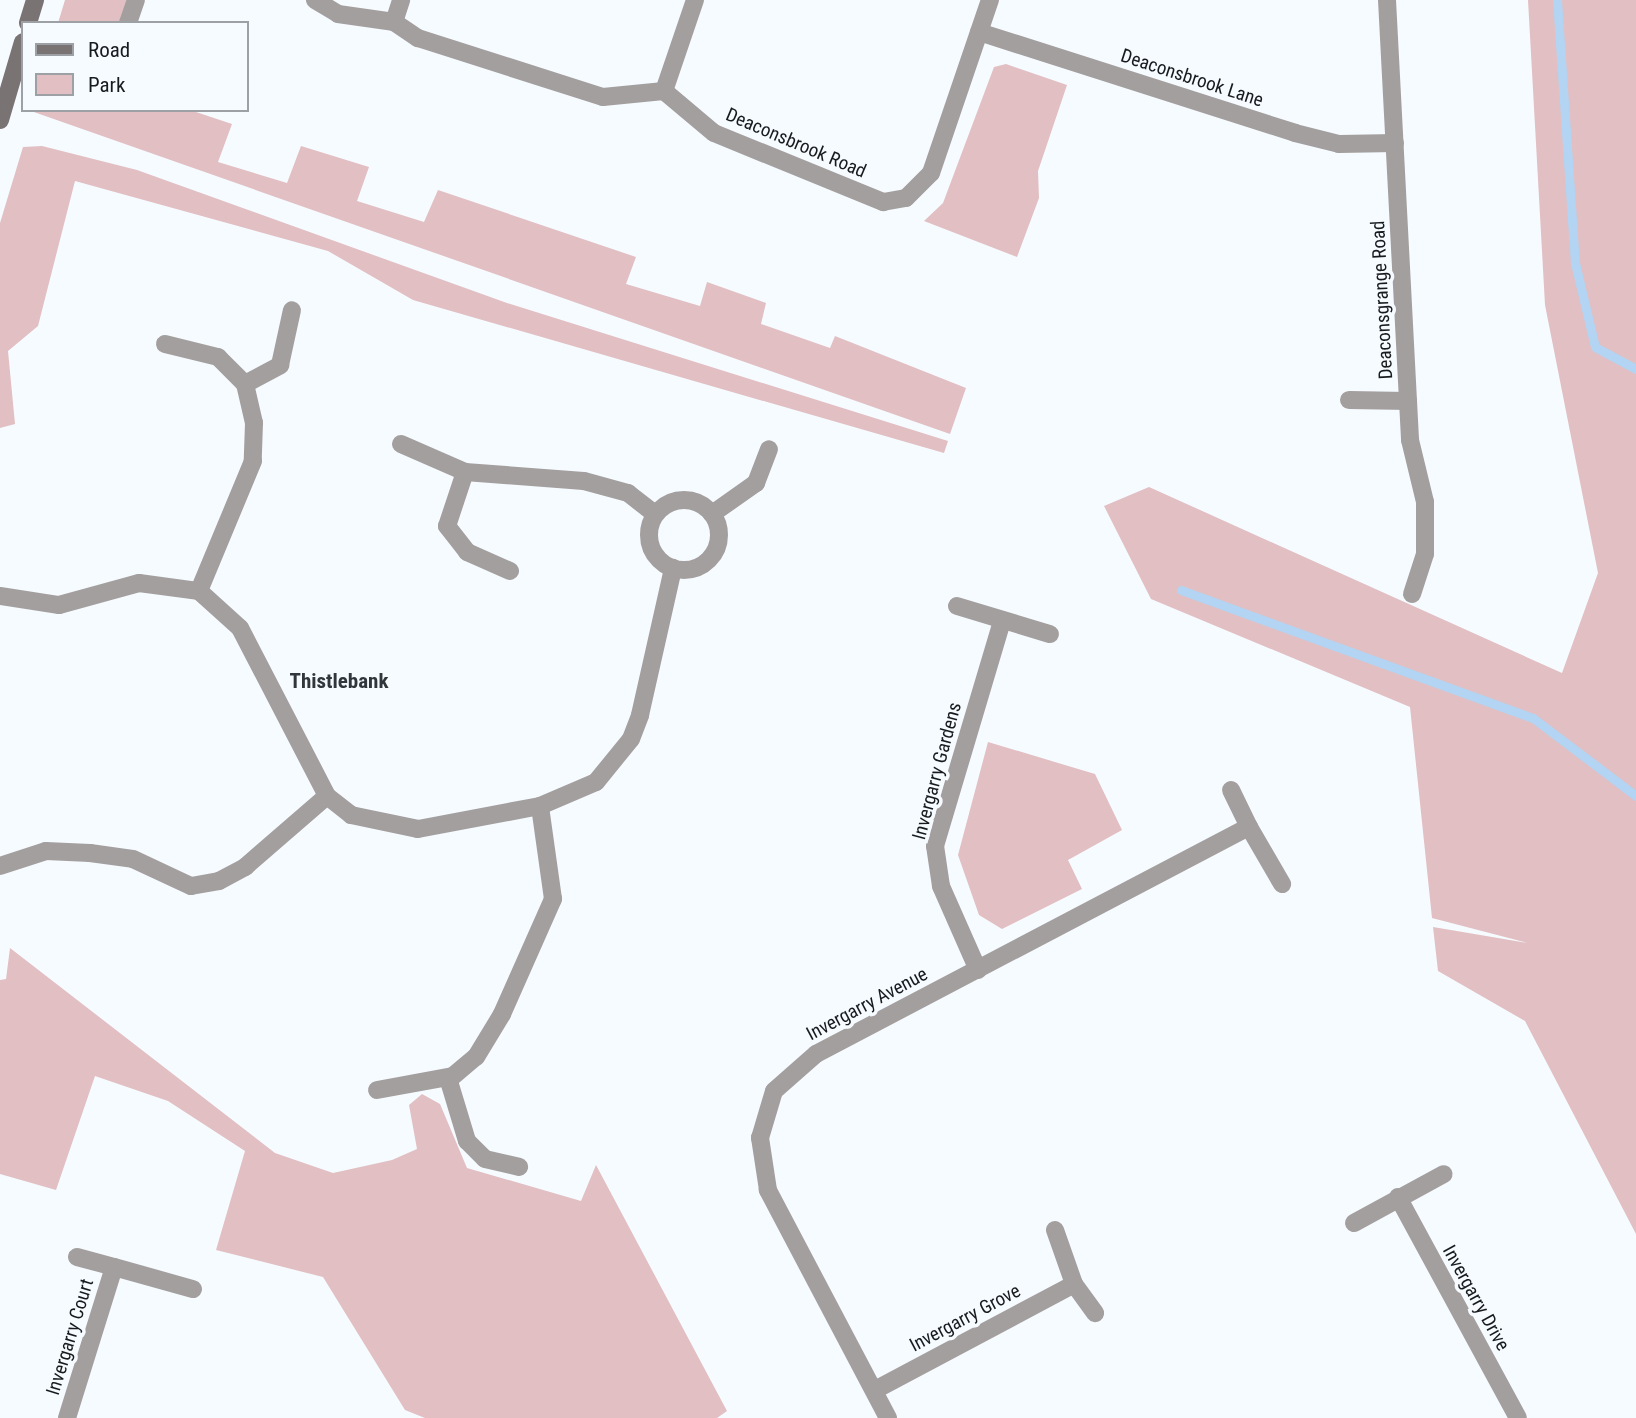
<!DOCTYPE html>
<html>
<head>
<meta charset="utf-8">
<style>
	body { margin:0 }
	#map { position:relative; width:1636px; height:1418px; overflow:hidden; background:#f6fbff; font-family:"Roboto Condensed",sans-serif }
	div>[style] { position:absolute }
	.green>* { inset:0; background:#e1bfc2 }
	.stream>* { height:9px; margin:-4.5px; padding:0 4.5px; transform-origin:4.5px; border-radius:4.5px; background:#b3d4f2 }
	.street>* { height:18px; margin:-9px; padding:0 9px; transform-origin:9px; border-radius:9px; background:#a49f9f }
	.street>.ring { margin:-9px; padding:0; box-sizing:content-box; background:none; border:18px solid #a49f9f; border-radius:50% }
	.secondary>* { height:18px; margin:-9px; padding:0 9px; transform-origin:9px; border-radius:9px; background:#7a7374 }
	span { translate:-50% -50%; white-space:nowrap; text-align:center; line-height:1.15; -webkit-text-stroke:7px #f6fbff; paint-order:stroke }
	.street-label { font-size:19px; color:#181b1d }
	.neighbourhood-label { font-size:21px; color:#30363b; font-weight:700 }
	.legend { position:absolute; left:21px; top:21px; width:228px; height:91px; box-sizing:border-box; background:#f6fbff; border:2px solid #9da1a5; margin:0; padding:9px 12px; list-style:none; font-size:21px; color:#181b1d }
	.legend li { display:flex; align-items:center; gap:14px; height:35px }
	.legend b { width:35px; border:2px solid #9da1a5 }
</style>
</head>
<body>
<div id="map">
	<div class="green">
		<i style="clip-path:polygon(65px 0,128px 0,121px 23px,58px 23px)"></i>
		<i style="clip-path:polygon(1528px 0,1636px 0,1636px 1234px,1525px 1021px,1438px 971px,1433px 927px,1528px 943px,1432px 918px,1410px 707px,1151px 599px,1104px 506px,1149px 487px,1562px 673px,1598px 573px,1545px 305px)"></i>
		<i style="clip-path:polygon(1006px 64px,1067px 85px,1038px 171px,1039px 198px,1017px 257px,924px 221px,943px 203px,994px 67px)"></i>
		<i style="clip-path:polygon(190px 110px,232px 124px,218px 162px,287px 183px,301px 146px,369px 167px,357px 201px,424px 222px,438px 190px,636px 257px,626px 284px,700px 306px,707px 282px,766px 303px,761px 324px,830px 348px,835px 336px,966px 388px,950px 434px,31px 111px)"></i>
		<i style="clip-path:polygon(42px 146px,137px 170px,507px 303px,948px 441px,944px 453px,413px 300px,328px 251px,75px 181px,38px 326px,8px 351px,15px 424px,0 428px,0 223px,23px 147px)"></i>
		<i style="clip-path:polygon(988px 742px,1095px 774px,1122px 830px,1068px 860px,1082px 889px,1002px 929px,979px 915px,958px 855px)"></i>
		<i style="clip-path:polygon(10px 948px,275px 1153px,333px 1173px,392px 1160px,417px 1149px,409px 1105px,422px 1094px,440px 1104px,467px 1168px,581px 1201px,596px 1165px,727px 1411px,717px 1418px,425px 1418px,405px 1410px,323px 1277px,216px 1250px,245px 1151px,168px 1101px,95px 1076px,56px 1190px,0 1174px,0 980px,6px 979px)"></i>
	</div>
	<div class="stream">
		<i style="left:1557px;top:0;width:264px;rotate:86.1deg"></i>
		<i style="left:1575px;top:263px;width:86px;rotate:76.6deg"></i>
		<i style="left:1595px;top:347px;width:47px;rotate:28.2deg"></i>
		<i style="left:1181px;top:590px;width:375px;rotate:20deg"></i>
		<i style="left:1533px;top:718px;width:129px;rotate:37.1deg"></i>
	</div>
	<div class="street">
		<i style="left:315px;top:0;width:27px;rotate:31deg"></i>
		<i style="left:338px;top:14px;width:57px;rotate:8.1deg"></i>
		<i style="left:394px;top:22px;width:29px;rotate:34deg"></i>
		<i style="left:418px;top:38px;width:194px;rotate:17.7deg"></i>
		<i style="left:603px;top:97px;width:61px;rotate:-5.6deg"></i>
		<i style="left:664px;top:91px;width:65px;rotate:40deg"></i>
		<i style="left:714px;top:133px;width:183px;rotate:22.2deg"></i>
		<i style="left:883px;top:202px;width:23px;rotate:-10deg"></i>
		<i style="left:906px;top:198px;width:35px;rotate:-45deg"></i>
		<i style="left:931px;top:173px;width:183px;rotate:-71.2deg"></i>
		<i style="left:1387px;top:0;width:441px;rotate:87deg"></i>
		<i style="left:1410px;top:440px;width:64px;rotate:76.4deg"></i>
		<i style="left:1425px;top:502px;width:52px;rotate:90deg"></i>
		<i style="left:1425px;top:554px;width:42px;rotate:108deg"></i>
		<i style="left:394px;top:22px;width:23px;rotate:-72deg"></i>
		<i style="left:128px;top:23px;width:24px;rotate:-71deg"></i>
		<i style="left:979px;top:32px;width:332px;rotate:17.7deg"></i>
		<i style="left:1295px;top:133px;width:45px;rotate:14deg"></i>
		<i style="left:1339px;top:144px;width:56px;rotate:-1deg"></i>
		<i style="left:664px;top:91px;width:96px;rotate:-71.2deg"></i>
		<i style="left:165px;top:344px;width:55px;rotate:13.8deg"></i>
		<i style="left:218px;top:357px;width:38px;rotate:45deg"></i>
		<i style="left:245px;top:384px;width:40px;rotate:77deg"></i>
		<i style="left:254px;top:423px;width:38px;rotate:92deg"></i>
		<i style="left:253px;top:461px;width:141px;rotate:112.6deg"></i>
		<i style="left:245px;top:384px;width:40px;rotate:-28deg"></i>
		<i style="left:280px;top:365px;width:56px;rotate:-77.7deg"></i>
		<i style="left:1349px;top:400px;width:59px;rotate:1deg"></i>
		<i style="left:401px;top:444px;width:70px;rotate:23.6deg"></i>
		<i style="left:465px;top:472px;width:119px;rotate:4.3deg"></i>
		<i style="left:584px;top:481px;width:46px;rotate:15.3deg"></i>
		<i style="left:628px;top:493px;width:34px;rotate:38deg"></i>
		<i style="left:465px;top:472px;width:57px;rotate:108.4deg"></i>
		<i style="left:447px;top:526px;width:33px;rotate:52deg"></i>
		<i style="left:467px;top:552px;width:47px;rotate:23.8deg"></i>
		<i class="ring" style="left:649px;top:500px;width:52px;height:52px"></i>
		<i style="left:712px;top:514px;width:54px;rotate:-35.2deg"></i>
		<i style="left:756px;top:483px;width:36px;rotate:-69deg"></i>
		<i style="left:0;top:596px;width:60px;rotate:8.7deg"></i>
		<i style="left:59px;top:605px;width:83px;rotate:-15.4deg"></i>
		<i style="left:139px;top:583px;width:61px;rotate:7.6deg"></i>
		<i style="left:199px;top:591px;width:55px;rotate:42.1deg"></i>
		<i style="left:240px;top:628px;width:189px;rotate:62.6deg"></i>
		<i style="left:327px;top:796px;width:31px;rotate:38deg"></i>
		<i style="left:351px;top:815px;width:68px;rotate:11.8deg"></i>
		<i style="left:418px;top:829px;width:124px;rotate:-10.7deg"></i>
		<i style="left:540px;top:806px;width:61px;rotate:-23.2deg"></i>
		<i style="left:596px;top:782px;width:55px;rotate:-50.9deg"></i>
		<i style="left:631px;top:739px;width:26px;rotate:-69deg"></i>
		<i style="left:640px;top:715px;width:151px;rotate:-77.3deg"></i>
		<i style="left:957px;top:606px;width:97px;rotate:16.8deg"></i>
		<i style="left:1231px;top:790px;width:41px;rotate:64.1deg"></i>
		<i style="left:0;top:866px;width:48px;rotate:-18.1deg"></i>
		<i style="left:46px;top:851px;width:44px;rotate:2.6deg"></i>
		<i style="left:90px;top:853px;width:43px;rotate:7.9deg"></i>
		<i style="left:133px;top:859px;width:64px;rotate:25deg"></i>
		<i style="left:191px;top:886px;width:28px;rotate:-10deg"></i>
		<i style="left:219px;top:881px;width:30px;rotate:-28deg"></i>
		<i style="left:245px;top:867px;width:108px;rotate:-40.9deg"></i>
		<i style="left:978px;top:970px;width:92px;rotate:-113.8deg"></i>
		<i style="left:941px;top:886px;width:40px;rotate:-98.5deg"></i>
		<i style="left:935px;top:846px;width:235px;rotate:-73.4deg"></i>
		<i style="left:448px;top:1078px;width:66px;rotate:73.2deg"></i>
		<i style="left:467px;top:1141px;width:25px;rotate:45deg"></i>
		<i style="left:485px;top:1159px;width:35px;rotate:13deg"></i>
		<i style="left:377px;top:1090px;width:77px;rotate:-10.4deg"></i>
		<i style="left:453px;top:1076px;width:30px;rotate:-40deg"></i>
		<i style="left:476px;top:1057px;width:50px;rotate:-58.8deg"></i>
		<i style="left:502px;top:1014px;width:126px;rotate:-66.1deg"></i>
		<i style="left:553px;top:899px;width:94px;rotate:-98deg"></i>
		<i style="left:1398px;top:1197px;width:251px;rotate:61.5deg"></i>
		<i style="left:1354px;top:1223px;width:102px;rotate:-28.6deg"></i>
		<i style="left:1055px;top:1230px;width:57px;rotate:70.6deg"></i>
		<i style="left:1074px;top:1284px;width:36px;rotate:54deg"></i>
		<i style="left:77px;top:1257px;width:38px;rotate:15deg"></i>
		<i style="left:875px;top:1390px;width:225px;rotate:-28deg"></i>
		<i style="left:67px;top:1418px;width:158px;rotate:-72.7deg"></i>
		<i style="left:114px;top:1267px;width:82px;rotate:15.6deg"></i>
		<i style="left:888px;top:1418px;width:258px;rotate:-117.8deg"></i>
		<i style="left:768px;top:1190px;width:53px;rotate:-98.7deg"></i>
		<i style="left:760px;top:1138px;width:49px;rotate:-73.4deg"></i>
		<i style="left:774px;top:1091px;width:56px;rotate:-41.4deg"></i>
		<i style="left:816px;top:1054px;width:489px;rotate:-27.7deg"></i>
		<i style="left:1249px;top:827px;width:66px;rotate:59.9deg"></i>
	</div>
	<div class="secondary">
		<i style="left:28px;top:23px;width:24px;rotate:-73deg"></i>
		<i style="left:0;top:120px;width:81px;rotate:-73.6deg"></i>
	</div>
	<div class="street-label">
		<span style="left:1192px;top:78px;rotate:18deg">Deaconsbrook Lane</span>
		<span style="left:796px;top:143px;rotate:23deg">Deaconsbrook Road</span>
		<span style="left:1382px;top:300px;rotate:-93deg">Deaconsgrange Road</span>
		<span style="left:937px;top:771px;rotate:-75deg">Invergarry Gardens</span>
		<span style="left:867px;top:1004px;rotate:-28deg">Invergarry Avenue</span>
		<span style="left:1476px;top:1298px;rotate:61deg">Invergarry Drive</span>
		<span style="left:965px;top:1318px;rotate:-28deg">Invergarry Grove</span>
		<span style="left:70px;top:1337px;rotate:-73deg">Invergarry Court</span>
	</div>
	<div class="neighbourhood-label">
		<span style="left:339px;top:681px">Thistlebank</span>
	</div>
	<ul class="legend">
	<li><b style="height:9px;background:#7a7374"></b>Road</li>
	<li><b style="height:19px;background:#e1bfc2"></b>Park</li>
	</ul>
</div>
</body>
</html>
